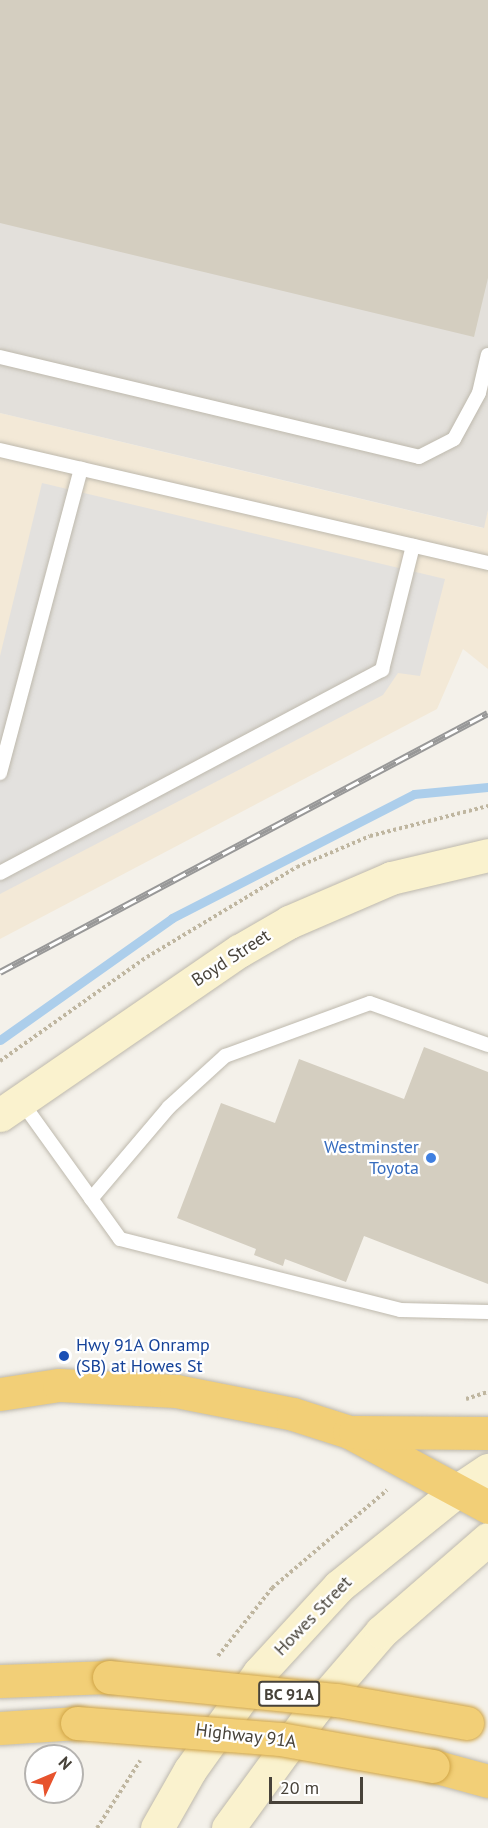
<!DOCTYPE html>
<html>
<head>
<meta charset="utf-8">
<style>
	body { margin:0 }
	#map { position:relative; width:488px; height:1828px; overflow:hidden; background:#f4f1ea; font-family:"PT Sans",sans-serif }
	div>[style] { position:absolute }
	.commercial>* { inset:0; background:#f3e9d7 }
	.industrial>* { inset:0; background:#e3e0db }
	.parking>* { inset:0; background:#e3e1de }
	.stream>* { height:9px; margin:-4.5px; padding:0 4.5px; transform-origin:4.5px; border-radius:4.5px; background:#acceeb }
	.building>* { inset:0; background:#d4cec0 }
	.path>* { height:4px; margin-top:-2px; transform-origin:0; background:repeating-linear-gradient(90deg,#bfb6a0 0 3px,transparent 0 6px) }
	.roads { filter:drop-shadow(0 0 2px #beb9ad) drop-shadow(0 0 2px #beb9ad) }
	.service>* { height:14px; margin:-7px; padding:0 7px; transform-origin:7px; border-radius:7px; background:#fff }
	.secondary>* { height:33px; margin:-16.5px; padding:0 16.5px; transform-origin:16.5px; border-radius:16.5px; background:#faf2ce }
	.motorway>* { height:33px; margin:-16.5px; padding:0 16.5px; transform-origin:16.5px; border-radius:16.5px; background:#f2cf77 }
	.rail>* { height:7px; margin-top:-3.5px; transform-origin:0; background:repeating-linear-gradient(90deg,#fff 0 14px,#989898 0 28px); box-sizing:border-box; border-block:2px solid #989898 }
	.bridges { filter:drop-shadow(0 0 2px #d0a547) drop-shadow(0 0 2px #d0a547) }
	.motorway-bridge>* { height:33px; margin:-16.5px; padding:0 16.5px; transform-origin:16.5px; border-radius:16.5px; background:#f2cf77 }
	.dots>* { width:16px; height:16px; translate:-50% -50%; box-sizing:border-box; border:3px solid #fff; border-radius:50% }
	span { translate:-50% -50%; white-space:nowrap; text-align:center; line-height:1.15; -webkit-text-stroke:4.5px #fff; paint-order:stroke }
	.shield-label span { padding:2px 4px; background:#fff; border:2px solid; border-radius:4px; -webkit-text-stroke-width:0 }
	.shield-label { font-size:16px; color:#474239; font-weight:700 }
	.street-label { font-size:18px; color:#474239 }
	.shop-label { font-size:18px; color:#366cbe }
	.right { translate:-100% -50%; text-align:right }
	.transit-label { font-size:18px; color:#164399 }
	.left { translate:0 -50%; text-align:left }
	.north { position:absolute; left:24px; top:1744px; width:60px; height:60px; box-sizing:border-box; background:#fff; border:2px solid #b5b3b0; border-radius:50%; rotate:46deg; font-size:16px; font-weight:700; line-height:24px; text-align:center; color:#474239 }
	.north::after { content:''; display:block; margin:auto; width:21px; height:27px; background:#e7532d; clip-path:polygon(50% 0,100% 100%,50% 72%,0 100%) }
	.scale { position:absolute; left:269px; top:1777px; width:94px; height:27px; box-sizing:border-box; border:3px solid #474239; border-top:0; padding-left:8px; font-size:18px; line-height:21px; white-space:nowrap; color:#474239; -webkit-text-stroke:4px #fff; paint-order:stroke }
</style>
</head>
<body>
<div id="map">
	<div class="commercial">
		<i style="clip-path:polygon(0 413px,483px 528px,488px 510px,488px 669px,463px 649px,437px 709px,0 939px)"></i>
	</div>
	<div class="industrial">
		<i style="clip-path:polygon(0 0,488px 0,488px 510px,484px 528px,0 413px)"></i>
	</div>
	<div class="parking">
		<i style="clip-path:polygon(42px 483px,445px 579px,420px 676px,398px 673px,383px 695px,0 894px,0 656px)"></i>
	</div>
	<div class="stream">
		<i style="left:0;top:1040px;width:211px;rotate:-35.3deg"></i>
		<i style="left:172px;top:918px;width:272px;rotate:-27.1deg"></i>
		<i style="left:414px;top:794px;width:74px;rotate:-5.4deg"></i>
	</div>
	<div class="building">
		<i style="clip-path:polygon(0 0,488px 0,488px 278px,474px 337px,0 223px)"></i>
		<i style="clip-path:polygon(424px 1047px,488px 1072px,488px 1284px,364px 1236px,346px 1282px,285px 1259px,283px 1266px,254px 1255px,256px 1249px,177px 1218px,221px 1103px,275px 1123px,299px 1059px,404px 1099px)"></i>
	</div>
	<div class="path">
		<i style="left:0;top:1061px;width:180px;rotate:-35.3deg"></i>
		<i style="left:147px;top:957px;width:175px;rotate:-31deg"></i>
		<i style="left:297px;top:867px;width:79px;rotate:-23deg"></i>
		<i style="left:370px;top:836px;width:122px;rotate:-14.3deg"></i>
		<i style="left:466px;top:1399px;width:23px;rotate:-18deg"></i>
		<i style="left:218px;top:1656px;width:87px;rotate:-51.5deg"></i>
		<i style="left:272px;top:1588px;width:151px;rotate:-40.4deg"></i>
		<i style="left:97px;top:1828px;width:80px;rotate:-57.3deg"></i>
	</div>
	<div class="roads">
		<div class="service">
			<i style="left:0;top:357px;width:431px;rotate:13.4deg"></i>
			<i style="left:419px;top:457px;width:39px;rotate:-27deg"></i>
			<i style="left:454px;top:439px;width:52px;rotate:-61.5deg"></i>
			<i style="left:479px;top:393px;width:39px;rotate:-77deg"></i>
			<i style="left:0;top:450px;width:501px;rotate:13.04deg"></i>
			<i style="left:0;top:773px;width:315px;rotate:-75.1deg"></i>
			<i style="left:0;top:873px;width:433px;rotate:-28deg"></i>
			<i style="left:382px;top:670px;width:128px;rotate:-76deg"></i>
			<i style="left:21px;top:1101px;width:170px;rotate:54.3deg"></i>
			<i style="left:120px;top:1239px;width:289px;rotate:14.2deg"></i>
			<i style="left:400px;top:1310px;width:88px;rotate:1.3deg"></i>
			<i style="left:91px;top:1199px;width:121px;rotate:-49.7deg"></i>
			<i style="left:169px;top:1107px;width:76px;rotate:-42.3deg"></i>
			<i style="left:225px;top:1056px;width:154px;rotate:-20.1deg"></i>
			<i style="left:370px;top:1003px;width:125px;rotate:19.6deg"></i>
		</div>
		<div class="secondary">
			<i style="left:0;top:1115px;width:290px;rotate:-34.5deg"></i>
			<i style="left:239px;top:951px;width:58px;rotate:-30.1deg"></i>
			<i style="left:289px;top:922px;width:111px;rotate:-23.3deg"></i>
			<i style="left:391px;top:878px;width:100px;rotate:-13.3deg"></i>
			<i style="left:157px;top:1828px;width:67px;rotate:-60.4deg"></i>
			<i style="left:190px;top:1770px;width:119px;rotate:-54.6deg"></i>
			<i style="left:259px;top:1673px;width:118px;rotate:-47.4deg"></i>
			<i style="left:339px;top:1586px;width:153px;rotate:-38.9deg"></i>
			<i style="left:458px;top:1490px;width:36px;rotate:-34deg"></i>
			<i style="left:228px;top:1828px;width:146px;rotate:-53.9deg"></i>
			<i style="left:314px;top:1710px;width:103px;rotate:-49.3deg"></i>
			<i style="left:381px;top:1632px;width:142px;rotate:-41deg"></i>
		</div>
		<div class="motorway">
			<i style="left:0;top:1394px;width:60px;rotate:-8.7deg"></i>
			<i style="left:59px;top:1385px;width:117px;rotate:2.9deg"></i>
			<i style="left:176px;top:1391px;width:119px;rotate:11.1deg"></i>
			<i style="left:293px;top:1414px;width:59px;rotate:17.8deg"></i>
			<i style="left:349px;top:1432px;width:158px;rotate:28.3deg"></i>
			<i style="left:355px;top:1432px;width:133px;rotate:0.4deg"></i>
			<i style="left:0;top:1681px;width:109px;rotate:-2.1deg"></i>
			<i style="left:0;top:1728px;width:77px;rotate:-3.7deg"></i>
			<i style="left:433px;top:1766px;width:57px;rotate:15.3deg"></i>
		</div>
	</div>
	<div class="rail">
		<i style="left:0;top:972px;width:552px;rotate:-27.96deg"></i>
	</div>
	<div class="bridges">
		<div class="motorway-bridge">
			<i style="left:109px;top:1677px;width:229px;rotate:5.8deg"></i>
			<i style="left:337px;top:1700px;width:132px;rotate:10deg"></i>
			<i style="left:77px;top:1723px;width:204px;rotate:4.5deg"></i>
			<i style="left:280px;top:1739px;width:155px;rotate:10deg"></i>
		</div>
	</div>
	<div class="dots">
		<i style="left:431px;top:1158px;background:#3f7fe0"></i>
		<i style="left:64px;top:1356px;background:#1a4fb4"></i>
	</div>
	<div class="shield-label">
		<span style="left:289px;top:1694px">BC 91A</span>
	</div>
	<div class="street-label">
		<span style="left:231px;top:958px;rotate:-33deg">Boyd Street</span>
		<span style="left:313px;top:1616px;rotate:-46deg">Howes Street</span>
		<span style="left:246px;top:1736px;rotate:7deg">Highway 91A</span>
	</div>
	<div class="shop-label">
		<span class="right" style="left:419px;top:1158px">Westminster<br>Toyota</span>
	</div>
	<div class="transit-label">
		<span class="left" style="left:76px;top:1356px">Hwy 91A Onramp<br>(SB) at Howes St</span>
	</div>
	<div class="north">N</div>
	<div class="scale">20 m</div>
</div>
</body>
</html>
